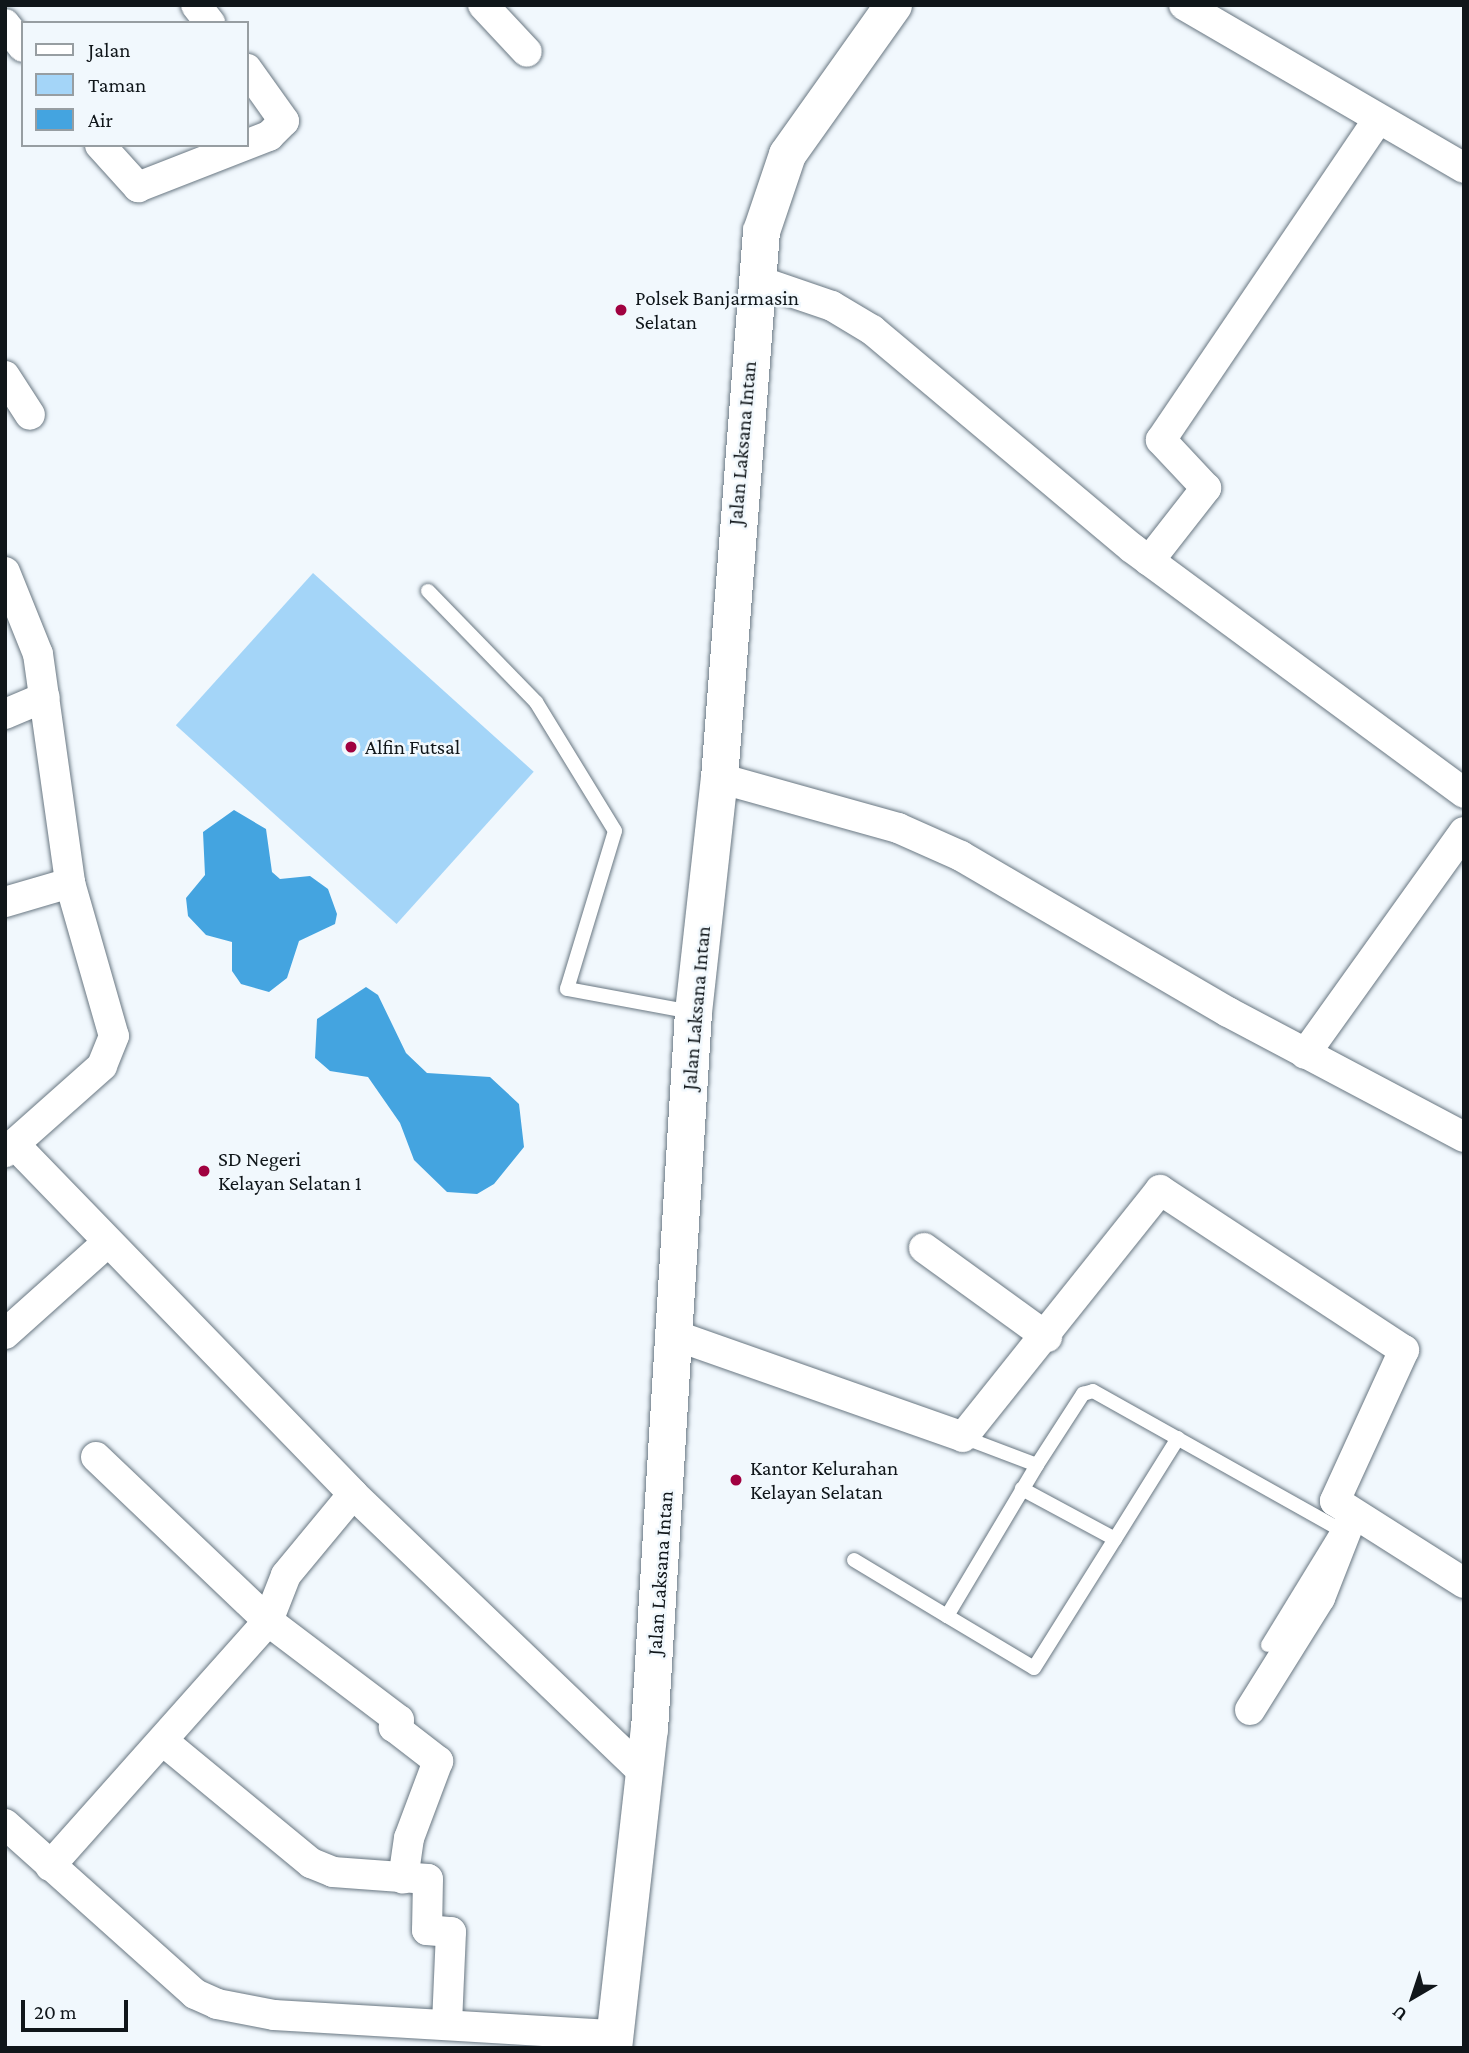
<!DOCTYPE html>
<html>
<head>
<meta charset="utf-8">
<style>
	body { margin:0 }
	#map { position:relative; width:1469px; height:2053px; overflow:hidden; background:#f1f8fd; font-family:"Crimson Pro",serif }
	div>[style] { position:absolute }
	.green>* { inset:0; background:#a4d5f8; transform-origin:0 0 }
	.water>* { inset:0; background:#44a4e0 }
	.roads { filter:drop-shadow(0 0 2px #697782) drop-shadow(0 0 2px #697782) }
	.service>* { height:14px; margin:-7px; padding:0 7px; transform-origin:7px; border-radius:7px; background:#fff }
	.minor>* { height:30px; margin:-15px; padding:0 15px; transform-origin:15px; border-radius:15px; background:#fff }
	.tertiary>* { height:37px; margin:-18.5px; padding:0 18.5px; transform-origin:18.5px; border-radius:18.5px; background:#fff }
	.dots>* { width:19px; height:19px; translate:-50% -50%; box-sizing:border-box; border:4px solid #f1f8fd; border-radius:50% }
	span { translate:-50% -50%; white-space:nowrap; text-align:center; line-height:1.15; -webkit-text-stroke:5px #f1f8fd; paint-order:stroke }
	.poi-label { font-size:21px; color:#10161a }
	.left { translate:0 -50%; text-align:left }
	.street-label { font-size:21px; color:#10161a }
	.frame { position:absolute; inset:0; border:7px solid #10161a; pointer-events:none }
	.legend { position:absolute; left:21px; top:21px; width:228px; height:126px; box-sizing:border-box; background:#f1f8fd; border:2px solid #979ea2; margin:0; padding:9px 12px; list-style:none; font-size:21px; color:#10161a }
	.legend li { display:flex; align-items:center; gap:14px; height:35px }
	.legend b { width:35px; border:2px solid #979ea2 }
	.north { position:absolute; left:1378px; top:1962px; width:70px; height:70px; -webkit-text-stroke:5px #f1f8fd; paint-order:stroke; rotate:219deg; font-size:19px; font-weight:700; line-height:28px; text-align:center; color:#10161a }
	.north::after { content:''; display:block; margin:auto; width:24px; height:32px; background:#10161a; clip-path:polygon(50% 0,100% 100%,50% 72%,0 100%) }
	.scale { position:absolute; left:21px; top:2000px; width:107px; height:32px; box-sizing:border-box; border:4px solid #10161a; border-top:0; padding-left:9px; font-size:21px; line-height:24px; white-space:nowrap; color:#10161a; -webkit-text-stroke:5px #f1f8fd; paint-order:stroke }
</style>
</head>
<body>
<div id="map">
	<div class="green">
		<i style="left:313px;top:573px;width:297px;height:205px;rotate:42deg"></i>
	</div>
	<div class="water">
		<i style="clip-path:polygon(234px 810px,266px 829px,272px 872px,280px 879px,310px 876px,328px 889px,337px 914px,335px 924px,299px 941px,287px 978px,269px 992px,241px 984px,232px 971px,232px 942px,206px 935px,188px 916px,186px 898px,205px 875px,203px 832px)"></i>
		<i style="clip-path:polygon(366px 987px,378px 995px,406px 1053px,427px 1073px,490px 1077px,519px 1104px,524px 1147px,494px 1184px,477px 1194px,447px 1192px,414px 1160px,400px 1123px,368px 1077px,330px 1071px,315px 1058px,317px 1019px)"></i>
	</div>
	<div class="roads">
		<div class="service">
			<i style="left:428px;top:591px;width:155px;rotate:45.8deg"></i>
			<i style="left:536px;top:702px;width:151px;rotate:58.5deg"></i>
			<i style="left:615px;top:831px;width:165px;rotate:106.9deg"></i>
			<i style="left:567px;top:989px;width:126px;rotate:10.5deg"></i>
			<i style="left:963px;top:1437px;width:79px;rotate:20.7deg"></i>
			<i style="left:1037px;top:1465px;width:85px;rotate:-57.1deg"></i>
			<i style="left:1083px;top:1394px;width:10px;rotate:-17deg"></i>
			<i style="left:1093px;top:1391px;width:282px;rotate:29.3deg"></i>
			<i style="left:1339px;top:1529px;width:136px;rotate:121.5deg"></i>
			<i style="left:1115px;top:1539px;width:119px;rotate:-58deg"></i>
			<i style="left:854px;top:1560px;width:109px;rotate:31.1deg"></i>
			<i style="left:947px;top:1616px;width:176px;rotate:-59.2deg"></i>
			<i style="left:947px;top:1616px;width:101px;rotate:30.9deg"></i>
			<i style="left:1034px;top:1668px;width:152px;rotate:-57.9deg"></i>
			<i style="left:1115px;top:1539px;width:106px;rotate:-151.7deg"></i>
		</div>
		<div class="minor">
			<i style="left:196px;top:5px;width:23px;rotate:52deg"></i>
			<i style="left:483px;top:5px;width:64px;rotate:46.9deg"></i>
			<i style="left:1184px;top:5px;width:324px;rotate:30.2deg"></i>
			<i style="left:5px;top:24px;width:29px;rotate:52deg"></i>
			<i style="left:100px;top:145px;width:57px;rotate:47.9deg"></i>
			<i style="left:138px;top:187px;width:141px;rotate:-21.3deg"></i>
			<i style="left:269px;top:136px;width:21px;rotate:-45deg"></i>
			<i style="left:284px;top:121px;width:64px;rotate:-125.4deg"></i>
			<i style="left:756px;top:280px;width:80px;rotate:18.9deg"></i>
			<i style="left:832px;top:306px;width:47px;rotate:31deg"></i>
			<i style="left:872px;top:330px;width:339px;rotate:40deg"></i>
			<i style="left:1132px;top:548px;width:413px;rotate:36.4deg"></i>
			<i style="left:5px;top:376px;width:46px;rotate:57.3deg"></i>
			<i style="left:1149px;top:561px;width:93px;rotate:-52deg"></i>
			<i style="left:1206px;top:488px;width:66px;rotate:-133.2deg"></i>
			<i style="left:1161px;top:440px;width:384px;rotate:-55.9deg"></i>
			<i style="left:5px;top:572px;width:88px;rotate:68.1deg"></i>
			<i style="left:38px;top:654px;width:231px;rotate:82deg"></i>
			<i style="left:70px;top:883px;width:159px;rotate:74deg"></i>
			<i style="left:114px;top:1036px;width:32px;rotate:112deg"></i>
			<i style="left:102px;top:1066px;width:130px;rotate:138.4deg"></i>
			<i style="left:5px;top:714px;width:43px;rotate:-23deg"></i>
			<i style="left:719px;top:778px;width:186px;rotate:15.6deg"></i>
			<i style="left:898px;top:828px;width:69px;rotate:24deg"></i>
			<i style="left:961px;top:856px;width:309px;rotate:30.3deg"></i>
			<i style="left:1228px;top:1012px;width:267px;rotate:27.9deg"></i>
			<i style="left:5px;top:902px;width:68px;rotate:-16.3deg"></i>
			<i style="left:1305px;top:1054px;width:273px;rotate:-54.4deg"></i>
			<i style="left:15px;top:1145px;width:486px;rotate:45.9deg"></i>
			<i style="left:353px;top:1494px;width:403px;rotate:43.8deg"></i>
			<i style="left:924px;top:1248px;width:152px;rotate:35.9deg"></i>
			<i style="left:5px;top:1334px;width:138px;rotate:-41.8deg"></i>
			<i style="left:674px;top:1335px;width:306px;rotate:19.4deg"></i>
			<i style="left:963px;top:1437px;width:316px;rotate:-51.4deg"></i>
			<i style="left:1160px;top:1190px;width:292px;rotate:33.3deg"></i>
			<i style="left:1404px;top:1350px;width:166px;rotate:114.6deg"></i>
			<i style="left:1335px;top:1501px;width:153px;rotate:32.4deg"></i>
			<i style="left:96px;top:1457px;width:238px;rotate:43.6deg"></i>
			<i style="left:268px;top:1621px;width:164px;rotate:37.1deg"></i>
			<i style="left:399px;top:1720px;width:9px;rotate:126deg"></i>
			<i style="left:394px;top:1727px;width:56px;rotate:37.7deg"></i>
			<i style="left:438px;top:1761px;width:82px;rotate:110.6deg"></i>
			<i style="left:409px;top:1838px;width:41px;rotate:98.3deg"></i>
			<i style="left:1250px;top:1710px;width:132px;rotate:-58deg"></i>
			<i style="left:1320px;top:1598px;width:90px;rotate:-68.6deg"></i>
			<i style="left:163px;top:1741px;width:192px;rotate:39.5deg"></i>
			<i style="left:311px;top:1863px;width:24px;rotate:22deg"></i>
			<i style="left:333px;top:1872px;width:95px;rotate:4.2deg"></i>
			<i style="left:428px;top:1879px;width:51px;rotate:91.1deg"></i>
			<i style="left:427px;top:1930px;width:24px;rotate:5deg"></i>
			<i style="left:451px;top:1932px;width:93px;rotate:92.5deg"></i>
			<i style="left:5px;top:1824px;width:255px;rotate:41.8deg"></i>
			<i style="left:195px;top:1994px;width:24px;rotate:24deg"></i>
			<i style="left:217px;top:2004px;width:58px;rotate:10.9deg"></i>
			<i style="left:274px;top:2015px;width:341px;rotate:3.4deg"></i>
			<i style="left:50px;top:1866px;width:328px;rotate:-48.3deg"></i>
			<i style="left:268px;top:1621px;width:49px;rotate:-68.6deg"></i>
			<i style="left:286px;top:1575px;width:105px;rotate:-50.4deg"></i>
		</div>
		<div class="tertiary">
			<i style="left:613px;top:2048px;width:321px;rotate:-83.6deg"></i>
			<i style="left:649px;top:1729px;width:718px;rotate:-86.49deg"></i>
			<i style="left:693px;top:1012px;width:235px;rotate:-83.7deg"></i>
			<i style="left:719px;top:778px;width:549px;rotate:-85.61deg"></i>
			<i style="left:761px;top:231px;width:81px;rotate:-71.3deg"></i>
			<i style="left:787px;top:154px;width:183px;rotate:-54.6deg"></i>
		</div>
	</div>
	<div class="dots">
		<i style="left:621px;top:310px;background:#a00140"></i>
		<i style="left:351px;top:747px;background:#a00140"></i>
		<i style="left:204px;top:1171px;background:#a00140"></i>
		<i style="left:736px;top:1480px;background:#a00140"></i>
	</div>
	<div class="poi-label">
		<span class="left" style="left:635px;top:310px">Polsek Banjarmasin<br>Selatan</span>
		<span class="left" style="left:365px;top:747px">Alfin Futsal</span>
		<span class="left" style="left:218px;top:1171px">SD Negeri<br>Kelayan Selatan 1</span>
		<span class="left" style="left:750px;top:1480px">Kantor Kelurahan<br>Kelayan Selatan</span>
	</div>
	<div class="street-label">
		<span style="left:742px;top:443px;rotate:-85deg">Jalan Laksana Intan</span>
		<span style="left:696px;top:1008px;rotate:-85deg">Jalan Laksana Intan</span>
		<span style="left:660px;top:1573px;rotate:-86deg">Jalan Laksana Intan</span>
	</div>
	<div class="frame"></div>
	<ul class="legend">
	<li><b style="height:9px;background:#fff"></b>Jalan</li>
	<li><b style="height:19px;background:#a4d5f8"></b>Taman</li>
	<li><b style="height:19px;background:#44a4e0"></b>Air</li>
	</ul>
	<div class="north">U</div>
	<div class="scale">20 m</div>
</div>
</body>
</html>
